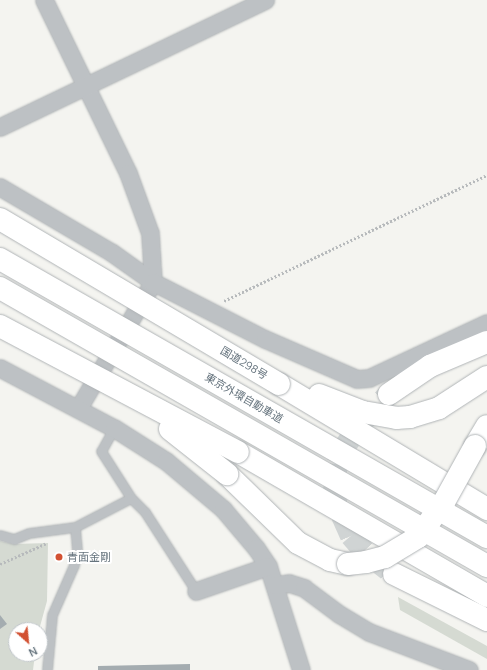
<!DOCTYPE html>
<html>
<head>
<meta charset="utf-8">
<style>
	body { margin:0 }
	#map { position:relative; width:487px; height:670px; overflow:hidden; background:#f4f4f0; font-family:Manrope,"Noto Sans JP",sans-serif }
	div>[style] { position:absolute }
	.green>* { inset:0; background:#d5dad2 }
	.building>* { inset:0; background:#a4acb0 }
	.highway-tunnel>* { height:22px; margin-top:-11px; transform-origin:0; background:repeating-linear-gradient(90deg,#d0d4d4 0 22px,transparent 0 33px) }
	.path>* { height:2.5px; margin-top:-1.25px; transform-origin:0; background:repeating-linear-gradient(90deg,#b7babc 0 2px,transparent 0 4px) }
	.roads { filter:drop-shadow(0 0 1px #b0b4b6) drop-shadow(0 0 1px #b0b4b6) }
	.lane>* { height:9px; margin:-4.5px; padding:0 4.5px; transform-origin:4.5px; border-radius:4.5px; background:#bdc1c4 }
	.street>* { height:17px; margin:-8.5px; padding:0 8.5px; transform-origin:8.5px; border-radius:8.5px; background:#bdc1c4 }
	.highway>* { height:22px; margin:-11px; padding:0 11px; transform-origin:11px; border-radius:11px; background:#fff }
	.bridges { filter:drop-shadow(0 0 1px #b0b4b6) drop-shadow(0 0 1px #b0b4b6) }
	.highway-bridge>* { height:22px; margin:-11px; padding:0 11px; transform-origin:11px; border-radius:11px; background:#fff }
	.dots>* { width:11px; height:11px; translate:-50% -50%; box-sizing:border-box; border:2px solid #fff; border-radius:50% }
	span { translate:-50% -50%; white-space:nowrap; text-align:center; line-height:1.15; -webkit-text-stroke:4px #fff; paint-order:stroke }
	.street-label { font-size:11px; color:#66747e }
	.poi-label { font-size:11px; color:#66747e }
	.left { translate:0 -50%; text-align:left }
	.north { position:absolute; left:8px; top:622px; width:40px; height:40px; box-sizing:border-box; background:#fff; border:1px solid #c2c7cb; border-radius:50%; rotate:153deg; font-size:11px; font-weight:700; line-height:16px; text-align:center; color:#66747e }
	.north::after { content:''; display:block; margin:auto; width:14px; height:18px; background:#d25132; clip-path:polygon(50% 0,100% 100%,50% 72%,0 100%) }
</style>
</head>
<body>
<div id="map">
	<div class="green">
		<i style="clip-path:polygon(0 541px,14px 544px,48px 543px,47px 601px,39px 630px,16px 630px,16px 654px,35px 654px,33px 670px,0 670px)"></i>
		<i style="clip-path:polygon(398px 597px,487px 646px,487px 659px,400px 610px)"></i>
	</div>
	<div class="building">
		<i style="clip-path:polygon(0 615px,7px 624px,0 629px)"></i>
		<i style="clip-path:polygon(190px 664px,190px 670px,98px 670px,98px 666px)"></i>
	</div>
	<div class="highway-tunnel">
		<i style="left:388px;top:570px;width:31px;rotate:-142deg"></i>
		<i style="left:364px;top:551px;width:20px;rotate:-131deg"></i>
		<i style="left:351px;top:536px;width:37px;rotate:-114deg"></i>
		<i style="left:336px;top:502px;width:17px;rotate:-97deg"></i>
		<i style="left:334px;top:485px;width:21px;rotate:-82deg"></i>
		<i style="left:337px;top:464px;width:21px;rotate:-65deg"></i>
		<i style="left:346px;top:445px;width:25px;rotate:-56deg"></i>
		<i style="left:360px;top:424px;width:42px;rotate:-46deg"></i>
	</div>
	<div class="path">
		<i style="left:224px;top:301px;width:292px;rotate:-25.6deg"></i>
		<i style="left:0;top:564px;width:51px;rotate:-24.1deg"></i>
	</div>
	<div class="roads">
		<div class="lane">
			<i style="left:114px;top:428px;width:26px;rotate:119deg"></i>
			<i style="left:101px;top:451px;width:56px;rotate:57.4deg"></i>
			<i style="left:0;top:535px;width:15px;rotate:16deg"></i>
			<i style="left:14px;top:539px;width:16px;rotate:-22deg"></i>
			<i style="left:29px;top:533px;width:46px;rotate:-7.4deg"></i>
			<i style="left:47px;top:670px;width:55px;rotate:-84.8deg"></i>
			<i style="left:52px;top:615px;width:55px;rotate:-66.3deg"></i>
			<i style="left:74px;top:565px;width:15px;rotate:-79deg"></i>
			<i style="left:77px;top:550px;width:23px;rotate:-95deg"></i>
			<i style="left:75px;top:527px;width:63px;rotate:-27.4deg"></i>
			<i style="left:131px;top:498px;width:20px;rotate:45deg"></i>
			<i style="left:145px;top:512px;width:94px;rotate:57.2deg"></i>
		</div>
		<div class="street">
			<i style="left:44px;top:0;width:192px;rotate:64.1deg"></i>
			<i style="left:128px;top:173px;width:64px;rotate:69.9deg"></i>
			<i style="left:150px;top:233px;width:49px;rotate:86.5deg"></i>
			<i style="left:153px;top:282px;width:147px;rotate:120.6deg"></i>
			<i style="left:0;top:127px;width:294px;rotate:-25.6deg"></i>
			<i style="left:0;top:187px;width:129px;rotate:30.4deg"></i>
			<i style="left:111px;top:252px;width:52px;rotate:35.5deg"></i>
			<i style="left:153px;top:282px;width:126px;rotate:27deg"></i>
			<i style="left:265px;top:339px;width:100px;rotate:23.5deg"></i>
			<i style="left:357px;top:379px;width:12px;rotate:-5deg"></i>
			<i style="left:369px;top:378px;width:130px;rotate:-25deg"></i>
			<i style="left:0;top:368px;width:129px;rotate:27.8deg"></i>
			<i style="left:114px;top:428px;width:62px;rotate:32.4deg"></i>
			<i style="left:166px;top:461px;width:75px;rotate:40.1deg"></i>
			<i style="left:223px;top:509px;width:51px;rotate:49.8deg"></i>
			<i style="left:256px;top:548px;width:22px;rotate:56deg"></i>
			<i style="left:268px;top:566px;width:109px;rotate:72.4deg"></i>
			<i style="left:275px;top:585px;width:14px;rotate:-8deg"></i>
			<i style="left:289px;top:583px;width:16px;rotate:18deg"></i>
			<i style="left:304px;top:588px;width:44px;rotate:36.6deg"></i>
			<i style="left:339px;top:614px;width:35px;rotate:31deg"></i>
			<i style="left:369px;top:632px;width:107px;rotate:20.8deg"></i>
			<i style="left:196px;top:591px;width:76px;rotate:-19.1deg"></i>
		</div>
		<div class="highway">
			<i style="left:279px;top:384px;width:243px;rotate:31deg"></i>
			<i style="left:389px;top:394px;width:50px;rotate:-34.3deg"></i>
			<i style="left:430px;top:366px;width:62px;rotate:-22.8deg"></i>
			<i style="left:319px;top:395px;width:47px;rotate:21.1deg"></i>
			<i style="left:363px;top:412px;width:34px;rotate:10deg"></i>
			<i style="left:396px;top:418px;width:14px;rotate:-4deg"></i>
			<i style="left:410px;top:417px;width:30px;rotate:-17deg"></i>
			<i style="left:439px;top:408px;width:57px;rotate:-32.9deg"></i>
			<i style="left:475px;top:446px;width:23px;rotate:-59deg"></i>
			<i style="left:238px;top:452px;width:288px;rotate:30deg"></i>
			<i style="left:227px;top:474px;width:99px;rotate:44.2deg"></i>
			<i style="left:298px;top:543px;width:36px;rotate:28deg"></i>
			<i style="left:330px;top:560px;width:18px;rotate:13deg"></i>
			<i style="left:394px;top:574px;width:104px;rotate:26.3deg"></i>
		</div>
	</div>
	<div class="bridges">
		<div class="highway-bridge">
			<i style="left:0;top:219px;width:324px;rotate:30.6deg"></i>
			<i style="left:0;top:259px;width:561px;rotate:29.72deg"></i>
			<i style="left:0;top:288px;width:561px;rotate:29.72deg"></i>
			<i style="left:0;top:326px;width:269px;rotate:27.9deg"></i>
			<i style="left:170px;top:429px;width:73px;rotate:38.3deg"></i>
			<i style="left:348px;top:564px;width:18px;rotate:-6deg"></i>
			<i style="left:366px;top:562px;width:20px;rotate:-15deg"></i>
			<i style="left:385px;top:557px;width:39px;rotate:-31deg"></i>
			<i style="left:418px;top:537px;width:44px;rotate:-53.4deg"></i>
			<i style="left:444px;top:502px;width:64px;rotate:-61deg"></i>
		</div>
	</div>
	<div class="dots">
		<i style="left:59px;top:557px;background:#d25132"></i>
	</div>
	<div class="street-label">
		<span style="left:244px;top:363px;rotate:31deg">国道298号</span>
		<span style="left:244px;top:398px;rotate:30deg">東京外環自動車道</span>
	</div>
	<div class="poi-label">
		<span class="left" style="left:67px;top:557px">青面金剛</span>
	</div>
	<div class="north">N</div>
</div>
</body>
</html>
